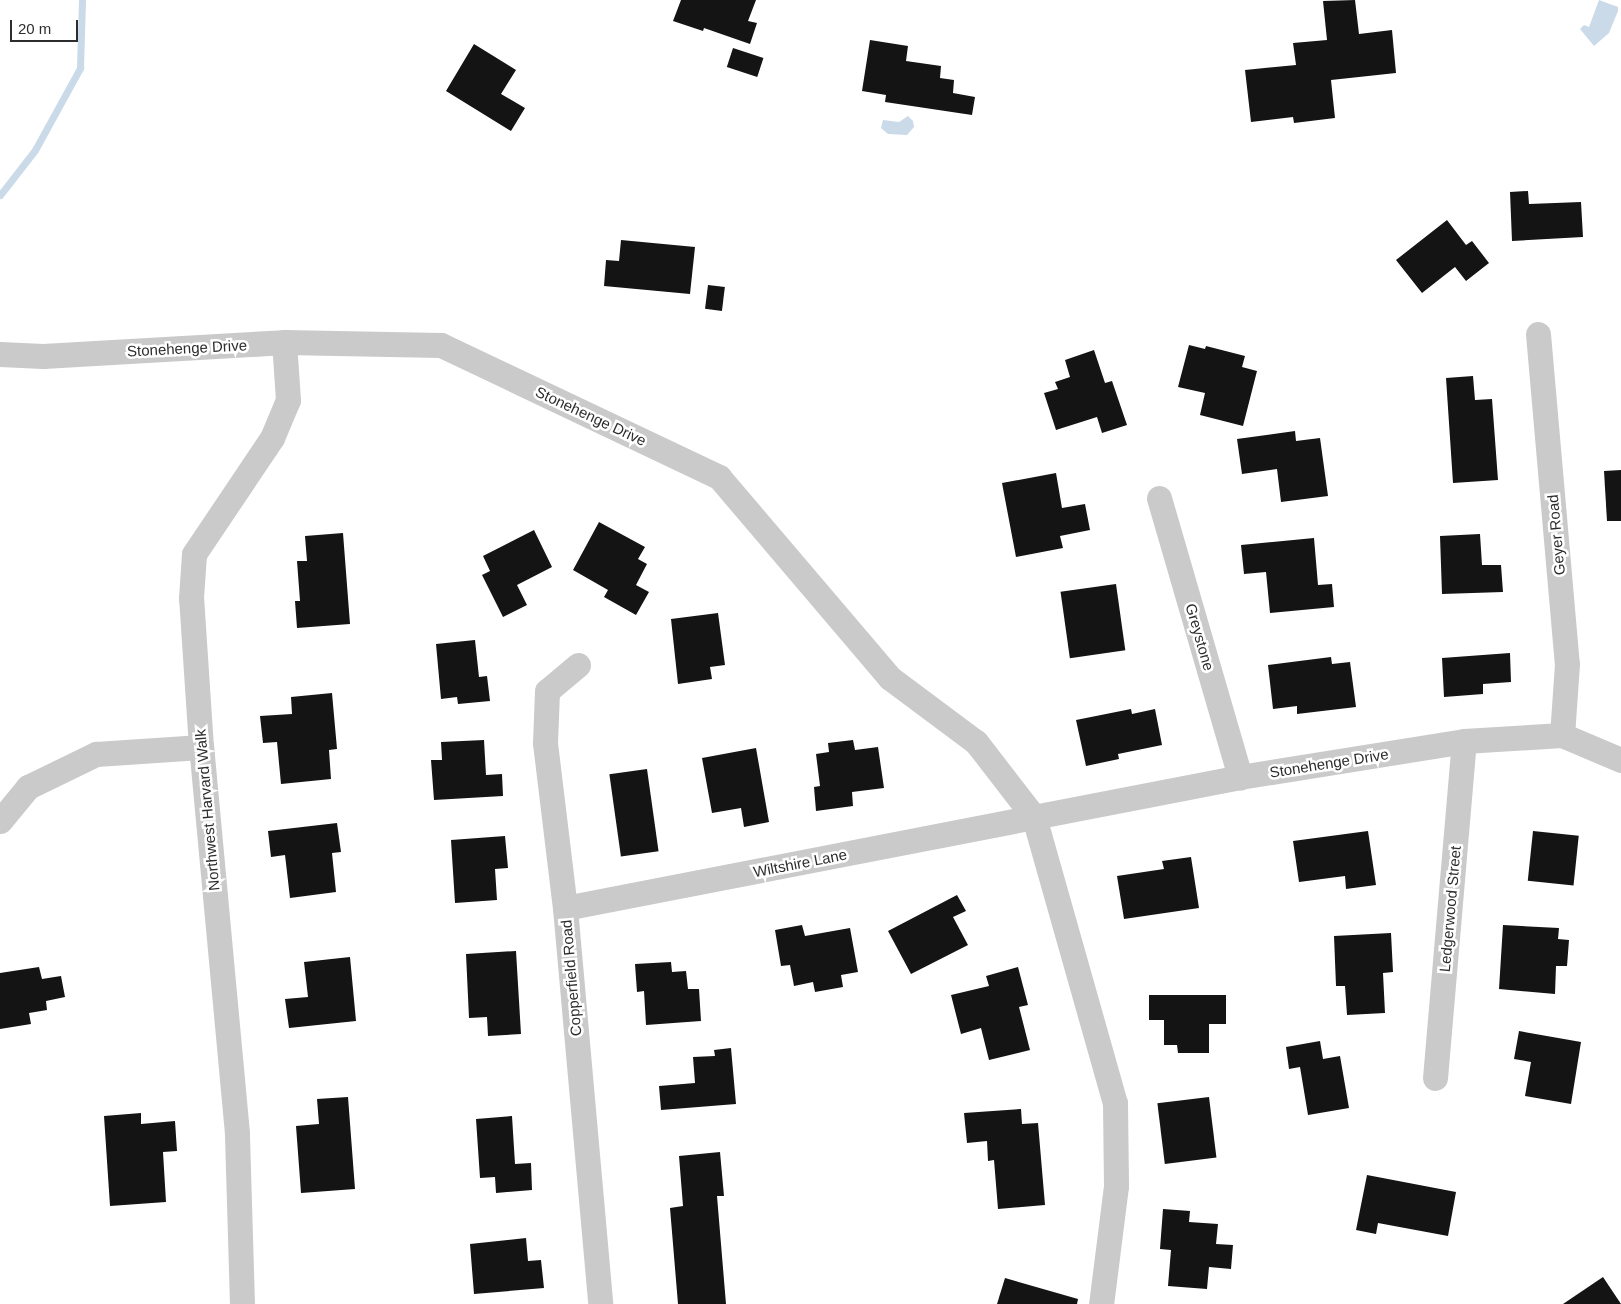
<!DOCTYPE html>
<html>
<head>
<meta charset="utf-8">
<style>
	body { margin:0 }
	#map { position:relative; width:1621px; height:1304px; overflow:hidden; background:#fff; font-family:Arial,sans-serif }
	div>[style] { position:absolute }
	.water>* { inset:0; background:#cadae8 }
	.stream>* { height:7px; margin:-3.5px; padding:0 3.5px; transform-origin:3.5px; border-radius:3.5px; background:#cadae8 }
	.building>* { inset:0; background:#141414; transform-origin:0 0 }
	.street>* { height:25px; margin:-12.5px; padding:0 12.5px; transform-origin:12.5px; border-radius:12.5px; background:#cacaca }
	span { translate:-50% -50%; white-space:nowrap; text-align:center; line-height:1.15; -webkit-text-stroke:5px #fff; paint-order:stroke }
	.street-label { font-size:15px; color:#2d2d2d }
	.scale { position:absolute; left:10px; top:20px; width:68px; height:22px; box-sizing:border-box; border:2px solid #2d2d2d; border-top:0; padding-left:6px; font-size:15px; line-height:18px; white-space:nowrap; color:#2d2d2d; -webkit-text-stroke:4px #fff; paint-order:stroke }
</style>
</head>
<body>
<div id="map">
	<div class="water">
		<i style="clip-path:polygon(1599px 0,1618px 7px,1618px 11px,1609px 33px,1594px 46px,1580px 29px,1584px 25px,1589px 27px)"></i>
		<i style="clip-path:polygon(908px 116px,913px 121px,914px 127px,907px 135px,888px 134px,881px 128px,883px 120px,899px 122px)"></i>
	</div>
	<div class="stream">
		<i style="left:0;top:195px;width:57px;rotate:-52.1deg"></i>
		<i style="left:35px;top:150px;width:94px;rotate:-61.2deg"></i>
		<i style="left:80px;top:68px;width:68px;rotate:-88.3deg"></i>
	</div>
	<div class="building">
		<i style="clip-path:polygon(681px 0,756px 0,748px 21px,757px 23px,750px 44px,704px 28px,703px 31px,673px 21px)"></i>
		<i style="clip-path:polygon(1355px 0,1359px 34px,1392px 30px,1396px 73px,1331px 80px,1335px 118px,1294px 123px,1293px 117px,1251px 122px,1245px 70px,1296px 65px,1293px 43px,1327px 40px,1323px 1px)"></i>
		<i style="clip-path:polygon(870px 40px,908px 46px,906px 61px,941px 66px,940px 78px,954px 80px,953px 93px,975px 97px,972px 115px,885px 102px,886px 95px,862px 91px)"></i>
		<i style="clip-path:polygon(474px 44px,516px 70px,501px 94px,525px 108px,511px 131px,446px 91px)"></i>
		<i style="left:733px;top:48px;width:32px;height:20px;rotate:18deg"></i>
		<i style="clip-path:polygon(1528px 191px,1529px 204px,1581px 202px,1583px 237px,1512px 241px,1510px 192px)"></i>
		<i style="clip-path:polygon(1447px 220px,1466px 245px,1472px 241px,1489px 263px,1466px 281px,1455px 267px,1422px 293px,1396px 260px)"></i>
		<i style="clip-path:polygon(621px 240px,695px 247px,690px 294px,604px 286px,606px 260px,619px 261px)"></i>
		<i style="left:708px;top:285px;width:17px;height:24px;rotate:7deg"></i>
		<i style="clip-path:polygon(1189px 345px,1205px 349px,1206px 346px,1245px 356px,1242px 367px,1257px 371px,1243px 426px,1200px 415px,1205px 393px,1178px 387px)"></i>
		<i style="clip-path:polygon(1094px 350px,1105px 383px,1112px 381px,1127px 425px,1102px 433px,1097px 417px,1056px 430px,1044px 393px,1058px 389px,1055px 382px,1070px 377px,1065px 360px)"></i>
		<i style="clip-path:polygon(1473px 376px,1475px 400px,1492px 399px,1498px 480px,1453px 483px,1446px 378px)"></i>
		<i style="clip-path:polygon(1295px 431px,1296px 441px,1320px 438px,1328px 496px,1281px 502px,1277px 469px,1242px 474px,1237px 439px)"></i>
		<i style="clip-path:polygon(1621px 470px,1621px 521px,1607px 521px,1604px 471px)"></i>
		<i style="clip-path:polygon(1056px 473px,1062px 508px,1085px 504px,1090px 530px,1060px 536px,1063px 548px,1016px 557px,1002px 483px)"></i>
		<i style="clip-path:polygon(599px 522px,645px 547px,638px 559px,647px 564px,636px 585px,649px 592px,636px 615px,604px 597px,608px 590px,573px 570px)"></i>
		<i style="clip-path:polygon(534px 530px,552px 567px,517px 585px,527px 605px,503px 617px,482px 575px,490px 571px,483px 556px)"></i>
		<i style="clip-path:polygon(343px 533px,350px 624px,297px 628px,295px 601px,300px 601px,297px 561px,307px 561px,305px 536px)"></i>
		<i style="clip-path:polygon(1480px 534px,1482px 565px,1501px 565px,1503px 592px,1442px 594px,1440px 536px)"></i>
		<i style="clip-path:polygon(1314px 538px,1318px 585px,1332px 584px,1334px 607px,1270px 613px,1266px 572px,1244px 574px,1241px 545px)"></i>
		<i style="left:1116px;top:584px;width:67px;height:56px;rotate:82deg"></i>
		<i style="clip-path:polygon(718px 613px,725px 665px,710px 667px,712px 679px,678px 684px,671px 619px)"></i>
		<i style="clip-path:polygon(475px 640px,479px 677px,487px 676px,490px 701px,458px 704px,457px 697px,441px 699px,436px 644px)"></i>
		<i style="clip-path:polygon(1510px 653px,1511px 682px,1483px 684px,1483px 694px,1444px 697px,1442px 658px)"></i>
		<i style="clip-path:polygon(1331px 657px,1332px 664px,1350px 662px,1356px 707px,1297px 714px,1297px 706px,1273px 709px,1268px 665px)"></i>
		<i style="clip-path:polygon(332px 693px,337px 749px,329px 750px,331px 779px,281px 784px,277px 742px,263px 743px,260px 716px,292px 714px,291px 697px)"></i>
		<i style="clip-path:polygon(1131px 709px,1132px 714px,1155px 709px,1162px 745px,1118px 754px,1119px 759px,1086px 766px,1076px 720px)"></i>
		<i style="clip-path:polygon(484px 740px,486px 775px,502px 774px,503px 796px,434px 800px,431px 760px,442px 760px,441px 742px)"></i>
		<i style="clip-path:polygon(853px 740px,855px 750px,878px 747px,884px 788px,852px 792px,853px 806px,816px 811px,814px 787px,820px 786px,816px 754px,829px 752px,828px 743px)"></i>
		<i style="clip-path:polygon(756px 748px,769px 822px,744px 827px,741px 808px,712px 813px,702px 758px)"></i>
		<i style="left:647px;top:769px;width:83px;height:38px;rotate:82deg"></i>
		<i style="clip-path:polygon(337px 823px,341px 852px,332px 853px,336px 892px,290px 898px,285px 855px,271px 857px,268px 831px)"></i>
		<i style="clip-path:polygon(1368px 831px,1376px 885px,1346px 889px,1345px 876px,1299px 882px,1293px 841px)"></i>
		<i style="left:1533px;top:831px;width:46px;height:50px;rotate:6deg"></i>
		<i style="clip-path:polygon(505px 836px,508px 868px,495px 869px,497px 900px,455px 903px,451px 840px)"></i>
		<i style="clip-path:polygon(1191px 857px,1199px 908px,1124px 919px,1117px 876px,1164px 869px,1162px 861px)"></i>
		<i style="clip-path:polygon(957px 895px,966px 911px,953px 917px,968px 945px,911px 974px,888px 931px)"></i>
		<i style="clip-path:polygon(802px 925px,805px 936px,850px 928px,858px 972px,841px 975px,843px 987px,815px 992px,813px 982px,794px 986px,790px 965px,781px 966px,775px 930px)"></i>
		<i style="clip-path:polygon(1503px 925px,1559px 928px,1558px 939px,1569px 940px,1567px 966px,1556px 966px,1555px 994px,1499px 989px)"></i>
		<i style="clip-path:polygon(1391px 933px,1393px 972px,1383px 973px,1385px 1013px,1347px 1015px,1345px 986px,1336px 986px,1334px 936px)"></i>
		<i style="clip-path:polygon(516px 951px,521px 1034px,488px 1036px,487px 1017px,469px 1018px,466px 954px)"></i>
		<i style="clip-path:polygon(350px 957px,356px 1021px,289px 1028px,285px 999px,308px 997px,304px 962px)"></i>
		<i style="clip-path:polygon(671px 962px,672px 972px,686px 971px,688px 989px,699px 989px,701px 1021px,646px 1025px,644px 991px,637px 992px,635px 964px)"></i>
		<i style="clip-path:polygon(39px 967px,42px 979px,61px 976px,65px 997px,46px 1001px,47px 1010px,29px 1013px,31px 1024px,0 1029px,0 973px)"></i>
		<i style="clip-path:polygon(1018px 967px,1028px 1005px,1019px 1007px,1030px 1050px,989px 1060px,981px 1028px,961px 1034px,951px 995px,989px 986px,986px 976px)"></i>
		<i style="clip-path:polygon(1149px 995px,1226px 995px,1226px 1024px,1209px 1024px,1209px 1053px,1178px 1053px,1177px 1045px,1164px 1045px,1164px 1020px,1149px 1020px)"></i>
		<i style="clip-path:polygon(1519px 1031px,1581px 1042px,1571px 1104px,1525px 1096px,1531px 1062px,1514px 1059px)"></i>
		<i style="clip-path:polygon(1320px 1041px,1323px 1059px,1340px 1056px,1349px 1108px,1308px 1115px,1300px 1067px,1289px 1069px,1286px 1047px)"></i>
		<i style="clip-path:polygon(731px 1048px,736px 1104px,661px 1110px,659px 1086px,695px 1083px,693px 1057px,715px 1056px,714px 1050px)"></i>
		<i style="clip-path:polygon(348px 1097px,355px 1189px,301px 1193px,296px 1126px,319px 1124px,317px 1099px)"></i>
		<i style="left:1209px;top:1097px;width:61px;height:52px;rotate:83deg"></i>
		<i style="clip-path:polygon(1021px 1109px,1022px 1124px,1038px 1123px,1045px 1205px,998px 1209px,994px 1160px,988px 1161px,987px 1141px,967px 1143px,964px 1113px)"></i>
		<i style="clip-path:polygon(141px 1113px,141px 1124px,175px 1121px,177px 1151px,163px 1152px,166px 1202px,110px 1206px,104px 1116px)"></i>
		<i style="clip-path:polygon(512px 1116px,515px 1164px,531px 1163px,532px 1190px,496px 1193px,495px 1177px,480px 1178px,476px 1119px)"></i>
		<i style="clip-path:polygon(720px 1152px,724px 1196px,717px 1196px,726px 1304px,678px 1304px,670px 1208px,683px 1206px,679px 1156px)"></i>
		<i style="clip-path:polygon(1367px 1175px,1456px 1192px,1448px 1236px,1378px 1223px,1376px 1234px,1356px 1230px)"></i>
		<i style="clip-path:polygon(1163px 1209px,1190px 1211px,1189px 1222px,1218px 1224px,1216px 1244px,1233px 1245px,1231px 1269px,1209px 1267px,1207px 1289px,1168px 1286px,1171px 1250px,1160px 1249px)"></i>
		<i style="clip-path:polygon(526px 1238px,528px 1261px,541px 1260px,544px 1288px,474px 1294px,470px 1244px)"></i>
		<i style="clip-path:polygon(1603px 1277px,1621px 1304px,1563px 1304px)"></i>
		<i style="clip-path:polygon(1005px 1278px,1078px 1299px,1077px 1304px,997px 1304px)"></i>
	</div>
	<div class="street">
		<i style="left:1538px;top:334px;width:331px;rotate:85deg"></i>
		<i style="left:1567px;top:664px;width:71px;rotate:94deg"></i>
		<i style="left:0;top:354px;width:43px;rotate:2.7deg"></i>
		<i style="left:43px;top:356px;width:241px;rotate:-3.3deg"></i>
		<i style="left:284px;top:342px;width:157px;rotate:1.1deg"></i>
		<i style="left:441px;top:345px;width:308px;rotate:25.4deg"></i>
		<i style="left:719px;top:477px;width:264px;rotate:49.6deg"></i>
		<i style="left:890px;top:678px;width:107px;rotate:36.7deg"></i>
		<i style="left:976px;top:742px;width:95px;rotate:52.3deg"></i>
		<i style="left:1034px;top:817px;width:297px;rotate:74.2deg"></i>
		<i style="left:1115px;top:1103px;width:83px;rotate:89.3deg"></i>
		<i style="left:1116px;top:1186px;width:119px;rotate:97.2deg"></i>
		<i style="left:1159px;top:498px;width:291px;rotate:73.8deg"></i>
		<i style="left:578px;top:665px;width:40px;rotate:140deg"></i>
		<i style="left:547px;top:691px;width:52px;rotate:92.2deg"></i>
		<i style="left:545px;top:743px;width:166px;rotate:83.1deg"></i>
		<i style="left:565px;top:908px;width:398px;rotate:84.9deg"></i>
		<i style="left:0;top:821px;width:44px;rotate:-50.5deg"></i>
		<i style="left:28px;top:787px;width:76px;rotate:-25.9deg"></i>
		<i style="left:96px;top:754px;width:105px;rotate:-3.8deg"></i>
		<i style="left:565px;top:908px;width:688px;rotate:-10.98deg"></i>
		<i style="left:1240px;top:777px;width:227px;rotate:-9.1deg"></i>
		<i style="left:1464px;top:741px;width:98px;rotate:-3.5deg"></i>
		<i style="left:1562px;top:735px;width:64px;rotate:23deg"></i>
		<i style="left:1435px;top:1078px;width:338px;rotate:-85.1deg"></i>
		<i style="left:242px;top:1304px;width:171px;rotate:-91.7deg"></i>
		<i style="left:237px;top:1133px;width:388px;rotate:-95.3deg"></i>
		<i style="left:201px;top:747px;width:149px;rotate:-93.8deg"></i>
		<i style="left:191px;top:598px;width:44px;rotate:-86.1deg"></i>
		<i style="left:194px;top:554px;width:140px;rotate:-56.1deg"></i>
		<i style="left:272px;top:438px;width:41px;rotate:-67.2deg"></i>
		<i style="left:288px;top:400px;width:58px;rotate:-93.9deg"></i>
	</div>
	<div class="street-label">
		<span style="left:187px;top:348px;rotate:-3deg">Stonehenge Drive</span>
		<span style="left:591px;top:416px;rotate:25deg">Stonehenge Drive</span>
		<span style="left:1556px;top:535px;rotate:-95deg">Geyer Road</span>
		<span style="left:1200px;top:637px;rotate:74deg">Greystone</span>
		<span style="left:1329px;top:763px;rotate:-9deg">Stonehenge Drive</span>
		<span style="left:207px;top:810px;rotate:-95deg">Northwest Harvard Walk</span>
		<span style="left:800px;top:863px;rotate:-11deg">Wiltshire Lane</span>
		<span style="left:1450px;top:909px;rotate:-85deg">Ledgerwood Street</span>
		<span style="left:571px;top:978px;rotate:-95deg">Copperfield Road</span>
	</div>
	<div class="scale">20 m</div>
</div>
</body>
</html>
